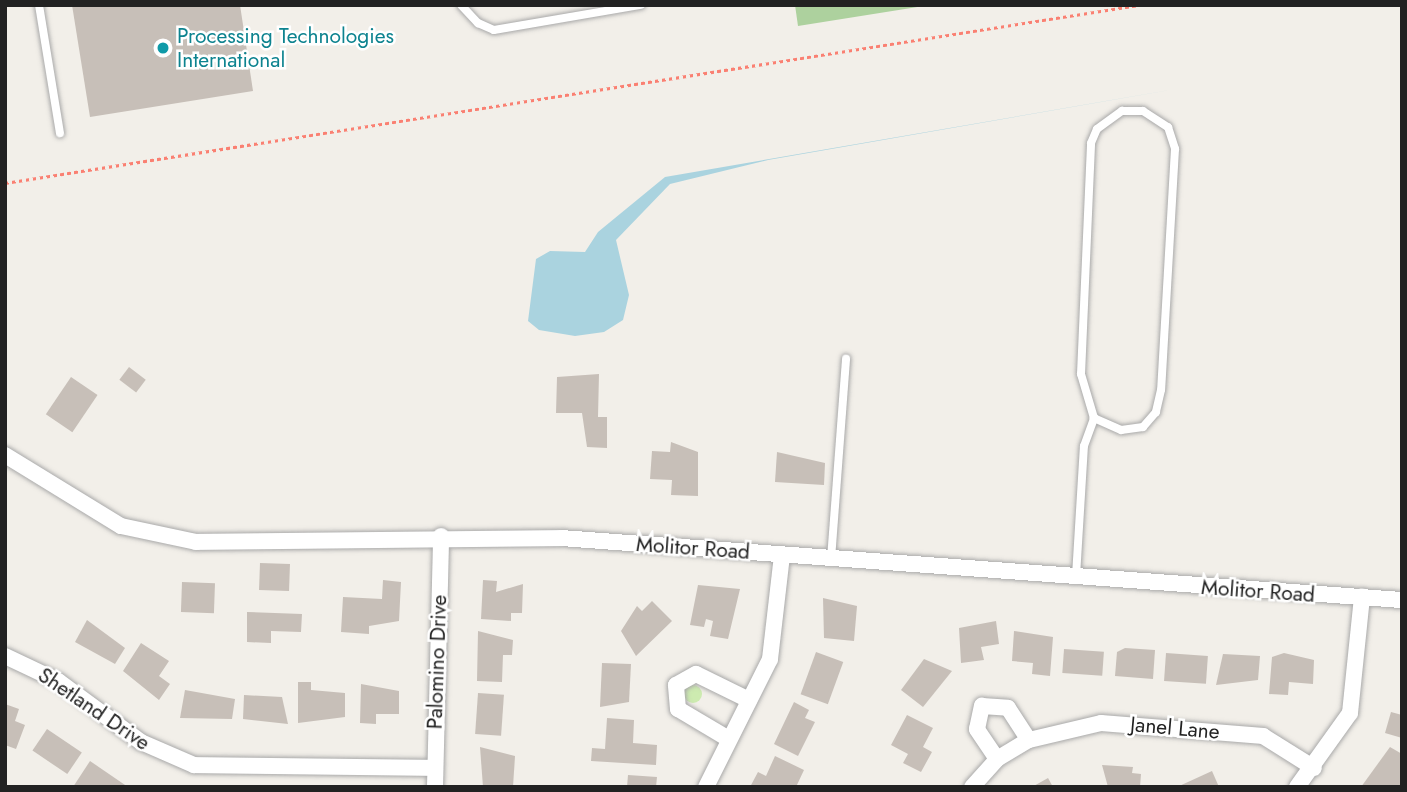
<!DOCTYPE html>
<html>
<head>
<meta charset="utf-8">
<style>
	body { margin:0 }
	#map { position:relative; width:1407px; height:792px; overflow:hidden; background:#f2efe9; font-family:Jost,sans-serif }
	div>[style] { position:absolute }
	.grass>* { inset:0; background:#cdebb0 }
	.round { border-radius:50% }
	.forest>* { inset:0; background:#add19e }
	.water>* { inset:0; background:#aad3df }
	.building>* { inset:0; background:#c7bfb8; transform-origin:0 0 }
	.path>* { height:2.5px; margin-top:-1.25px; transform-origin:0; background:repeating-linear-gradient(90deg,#fa8072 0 3.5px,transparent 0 7px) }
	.roads { filter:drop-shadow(0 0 2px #a9a9a9) drop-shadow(0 0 2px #a9a9a9) }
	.lane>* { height:8px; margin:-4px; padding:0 4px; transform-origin:4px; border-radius:4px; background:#fff }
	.street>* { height:16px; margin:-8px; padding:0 8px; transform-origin:8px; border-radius:8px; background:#fff }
	.dots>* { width:19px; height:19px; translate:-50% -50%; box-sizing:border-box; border:4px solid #fff; border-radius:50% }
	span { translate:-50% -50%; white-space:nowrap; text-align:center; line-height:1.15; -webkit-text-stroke:5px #fff; paint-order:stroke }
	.culture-label { font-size:21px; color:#0d838f }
	.left { translate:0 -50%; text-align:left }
	.street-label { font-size:21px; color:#222 }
	.frame { position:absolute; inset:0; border:7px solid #222; pointer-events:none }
</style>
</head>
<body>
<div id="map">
	<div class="grass">
		<i class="round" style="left:684px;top:685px;width:18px;height:18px"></i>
	</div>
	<div class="forest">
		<i style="clip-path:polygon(795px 5px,930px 5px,798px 26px)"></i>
	</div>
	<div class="water">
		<i style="clip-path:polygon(1187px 87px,768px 160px,670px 184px,616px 240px,629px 295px,623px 320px,604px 332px,575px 336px,539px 330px,528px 321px,536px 259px,550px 251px,585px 252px,598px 232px,665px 177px)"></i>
	</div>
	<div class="building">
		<i style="clip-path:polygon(72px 5px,240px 5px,253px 91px,90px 117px)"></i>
		<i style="left:129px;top:367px;width:21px;height:16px;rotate:37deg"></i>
		<i style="clip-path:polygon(599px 374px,598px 417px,607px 417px,607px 448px,587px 447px,582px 413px,556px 413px,557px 377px)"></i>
		<i style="left:71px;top:377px;width:32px;height:45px;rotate:34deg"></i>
		<i style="clip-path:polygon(671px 442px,698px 452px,698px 496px,671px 495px,672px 480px,650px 479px,652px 451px,670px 452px)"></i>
		<i style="clip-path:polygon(777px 452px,825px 463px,824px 485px,775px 482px)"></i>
		<i style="left:260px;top:563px;width:30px;height:27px;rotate:2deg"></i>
		<i style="clip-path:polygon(383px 580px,401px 582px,399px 621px,369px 626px,369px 634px,341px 632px,343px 597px,382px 599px)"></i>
		<i style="clip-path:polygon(483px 580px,497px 581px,496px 592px,523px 584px,522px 613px,511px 613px,511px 621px,481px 619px)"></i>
		<i style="left:182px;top:582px;width:33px;height:30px;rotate:2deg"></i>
		<i style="clip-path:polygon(698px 585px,740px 589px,728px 639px,710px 636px,713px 621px,706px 619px,704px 627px,690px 625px)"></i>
		<i style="clip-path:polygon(823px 598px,857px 606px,854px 641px,824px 638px)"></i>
		<i style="clip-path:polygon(652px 601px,672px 621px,636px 656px,621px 631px,637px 606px,642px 611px)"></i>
		<i style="clip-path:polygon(247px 612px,302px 614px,301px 632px,271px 631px,271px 643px,247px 642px)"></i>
		<i style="clip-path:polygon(87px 620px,125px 648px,115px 664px,75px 642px)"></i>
		<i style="clip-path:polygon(996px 621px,999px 644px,981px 647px,984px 660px,961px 663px,959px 628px)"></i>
		<i style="clip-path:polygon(478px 631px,513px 640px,512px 655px,503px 655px,502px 682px,477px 681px)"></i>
		<i style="clip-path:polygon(1014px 631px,1053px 637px,1050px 676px,1032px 674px,1033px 663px,1012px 661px)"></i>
		<i style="clip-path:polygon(141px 643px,169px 661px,159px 676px,170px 684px,159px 700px,123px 671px)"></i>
		<i style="clip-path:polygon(1125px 648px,1155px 650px,1153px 679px,1115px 676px,1117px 652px)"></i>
		<i style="left:1064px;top:649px;width:40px;height:24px;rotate:4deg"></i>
		<i style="left:816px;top:652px;width:29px;height:45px;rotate:20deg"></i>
		<i style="left:1166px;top:653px;width:42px;height:28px;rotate:4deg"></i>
		<i style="clip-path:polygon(1284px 653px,1314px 660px,1313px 684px,1289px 682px,1288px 695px,1269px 694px,1272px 657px)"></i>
		<i style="clip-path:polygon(1223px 654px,1260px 656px,1258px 680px,1216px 685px)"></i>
		<i style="clip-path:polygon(924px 659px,952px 671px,923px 707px,901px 690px)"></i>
		<i style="clip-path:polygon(602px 663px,631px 664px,629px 702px,600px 707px)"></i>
		<i style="clip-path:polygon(298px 682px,311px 682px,311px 690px,345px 693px,345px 717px,298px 723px)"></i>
		<i style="clip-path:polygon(361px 684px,399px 691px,399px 714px,376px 714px,376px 724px,360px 723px)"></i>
		<i style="clip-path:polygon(185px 690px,235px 699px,232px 719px,180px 718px)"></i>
		<i style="left:478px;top:693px;width:26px;height:41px;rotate:4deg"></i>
		<i style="clip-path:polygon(244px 695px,282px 697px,288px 724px,243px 719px)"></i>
		<i style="clip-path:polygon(794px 702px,809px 710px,805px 718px,815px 722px,798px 756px,774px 744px)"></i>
		<i style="clip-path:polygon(5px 704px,19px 709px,15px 721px,25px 725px,16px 749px,5px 745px)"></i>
		<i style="clip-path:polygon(1391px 712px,1402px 715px,1402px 738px,1385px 733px)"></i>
		<i style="clip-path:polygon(907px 715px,933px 728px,923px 747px,932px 752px,921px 772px,903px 763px,908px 754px,891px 745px)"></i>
		<i style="clip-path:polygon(607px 718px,634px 720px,633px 743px,657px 745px,656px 765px,591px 761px,592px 748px,605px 749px)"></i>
		<i style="left:47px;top:729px;width:42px;height:26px;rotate:34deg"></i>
		<i style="clip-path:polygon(480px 747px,515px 756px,513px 787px,483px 787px)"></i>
		<i style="clip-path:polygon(1390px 747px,1402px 754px,1402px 787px,1361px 787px)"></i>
		<i style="clip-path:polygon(775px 756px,804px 770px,796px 787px,750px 787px,758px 772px,766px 776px)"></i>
		<i style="clip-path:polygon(90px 761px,128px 787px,73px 787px)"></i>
		<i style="clip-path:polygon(1102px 765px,1133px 767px,1132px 773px,1141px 774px,1140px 787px,1108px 787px)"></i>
		<i style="clip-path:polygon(1212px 771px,1219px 787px,1177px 787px)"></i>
		<i style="clip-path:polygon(628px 775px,657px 777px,656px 787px,627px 787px)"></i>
		<i style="clip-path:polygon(1048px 778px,1053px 787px,1032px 787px)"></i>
	</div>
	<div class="path">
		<i style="left:5px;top:183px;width:1148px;rotate:-8.92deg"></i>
	</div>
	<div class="roads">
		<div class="lane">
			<i style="left:39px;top:5px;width:130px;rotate:80.7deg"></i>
			<i style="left:461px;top:5px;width:25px;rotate:47deg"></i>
			<i style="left:478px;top:23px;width:17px;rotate:24deg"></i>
			<i style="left:494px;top:30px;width:149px;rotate:-9.7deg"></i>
			<i style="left:831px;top:559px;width:201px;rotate:-85.7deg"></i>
			<i style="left:1076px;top:576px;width:130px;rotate:-86.5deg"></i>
			<i style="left:1084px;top:446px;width:30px;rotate:-70deg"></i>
			<i style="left:1094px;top:418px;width:46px;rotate:-106.5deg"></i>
			<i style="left:1081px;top:374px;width:231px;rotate:-87.5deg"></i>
			<i style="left:1091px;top:143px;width:15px;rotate:-67deg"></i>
			<i style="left:1097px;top:129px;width:31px;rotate:-36deg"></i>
			<i style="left:1122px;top:111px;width:21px"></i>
			<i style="left:1143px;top:111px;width:30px;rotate:33deg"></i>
			<i style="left:1168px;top:127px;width:23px;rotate:72deg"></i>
			<i style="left:1175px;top:149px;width:241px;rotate:93.3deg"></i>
			<i style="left:1161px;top:390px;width:23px;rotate:103deg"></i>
			<i style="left:1156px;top:412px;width:20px;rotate:131deg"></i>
			<i style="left:1143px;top:427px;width:22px;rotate:172deg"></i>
			<i style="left:1121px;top:430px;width:30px;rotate:-156deg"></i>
		</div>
		<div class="street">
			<i style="left:5px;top:455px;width:136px;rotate:31.5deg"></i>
			<i style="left:121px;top:526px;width:77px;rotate:12deg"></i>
			<i style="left:196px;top:542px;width:365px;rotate:-0.6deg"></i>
			<i style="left:561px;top:538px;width:843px;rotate:4.22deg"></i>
			<i style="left:5px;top:656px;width:59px;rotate:25.3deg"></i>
			<i style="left:58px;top:681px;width:103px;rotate:36.3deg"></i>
			<i style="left:141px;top:742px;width:58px;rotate:23.5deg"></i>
			<i style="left:194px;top:765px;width:241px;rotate:0.7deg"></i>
			<i style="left:727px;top:738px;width:57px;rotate:-149.4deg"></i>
			<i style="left:678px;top:709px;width:24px;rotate:-95deg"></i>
			<i style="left:676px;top:685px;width:23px;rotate:-29deg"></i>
			<i style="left:696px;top:674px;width:59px;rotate:26.1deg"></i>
			<i style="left:997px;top:759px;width:36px;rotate:-124deg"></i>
			<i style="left:977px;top:729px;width:24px;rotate:-78deg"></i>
			<i style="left:982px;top:706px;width:26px;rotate:4deg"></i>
			<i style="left:1008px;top:708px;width:38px;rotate:57deg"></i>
			<i style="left:435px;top:787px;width:251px;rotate:-88.6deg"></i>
			<i style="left:706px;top:787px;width:143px;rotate:-63.4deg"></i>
			<i style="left:770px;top:659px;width:105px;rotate:-83.4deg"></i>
			<i style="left:972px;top:787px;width:38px;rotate:-48deg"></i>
			<i style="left:997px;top:759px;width:37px;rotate:-31deg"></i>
			<i style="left:1029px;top:740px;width:74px;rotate:-13.3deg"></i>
			<i style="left:1101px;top:723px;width:163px;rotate:4.6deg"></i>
			<i style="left:1263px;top:736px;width:60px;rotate:32.1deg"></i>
			<i style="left:1297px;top:787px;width:91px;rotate:-54.4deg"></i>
			<i style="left:1350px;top:713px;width:117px;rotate:-84.1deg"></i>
		</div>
	</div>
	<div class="dots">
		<i style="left:163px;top:48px;background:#0f9aa8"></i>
	</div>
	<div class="culture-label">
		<span class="left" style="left:177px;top:48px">Processing Technologies<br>International</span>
	</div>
	<div class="street-label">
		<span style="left:693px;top:548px;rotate:4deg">Molitor Road</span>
		<span style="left:1258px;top:591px;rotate:4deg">Molitor Road</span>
		<span style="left:437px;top:662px;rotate:-88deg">Palomino Drive</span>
		<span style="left:94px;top:709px;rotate:34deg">Shetland Drive</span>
		<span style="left:1175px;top:728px;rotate:5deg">Janel Lane</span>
	</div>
	<div class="frame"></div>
</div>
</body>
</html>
